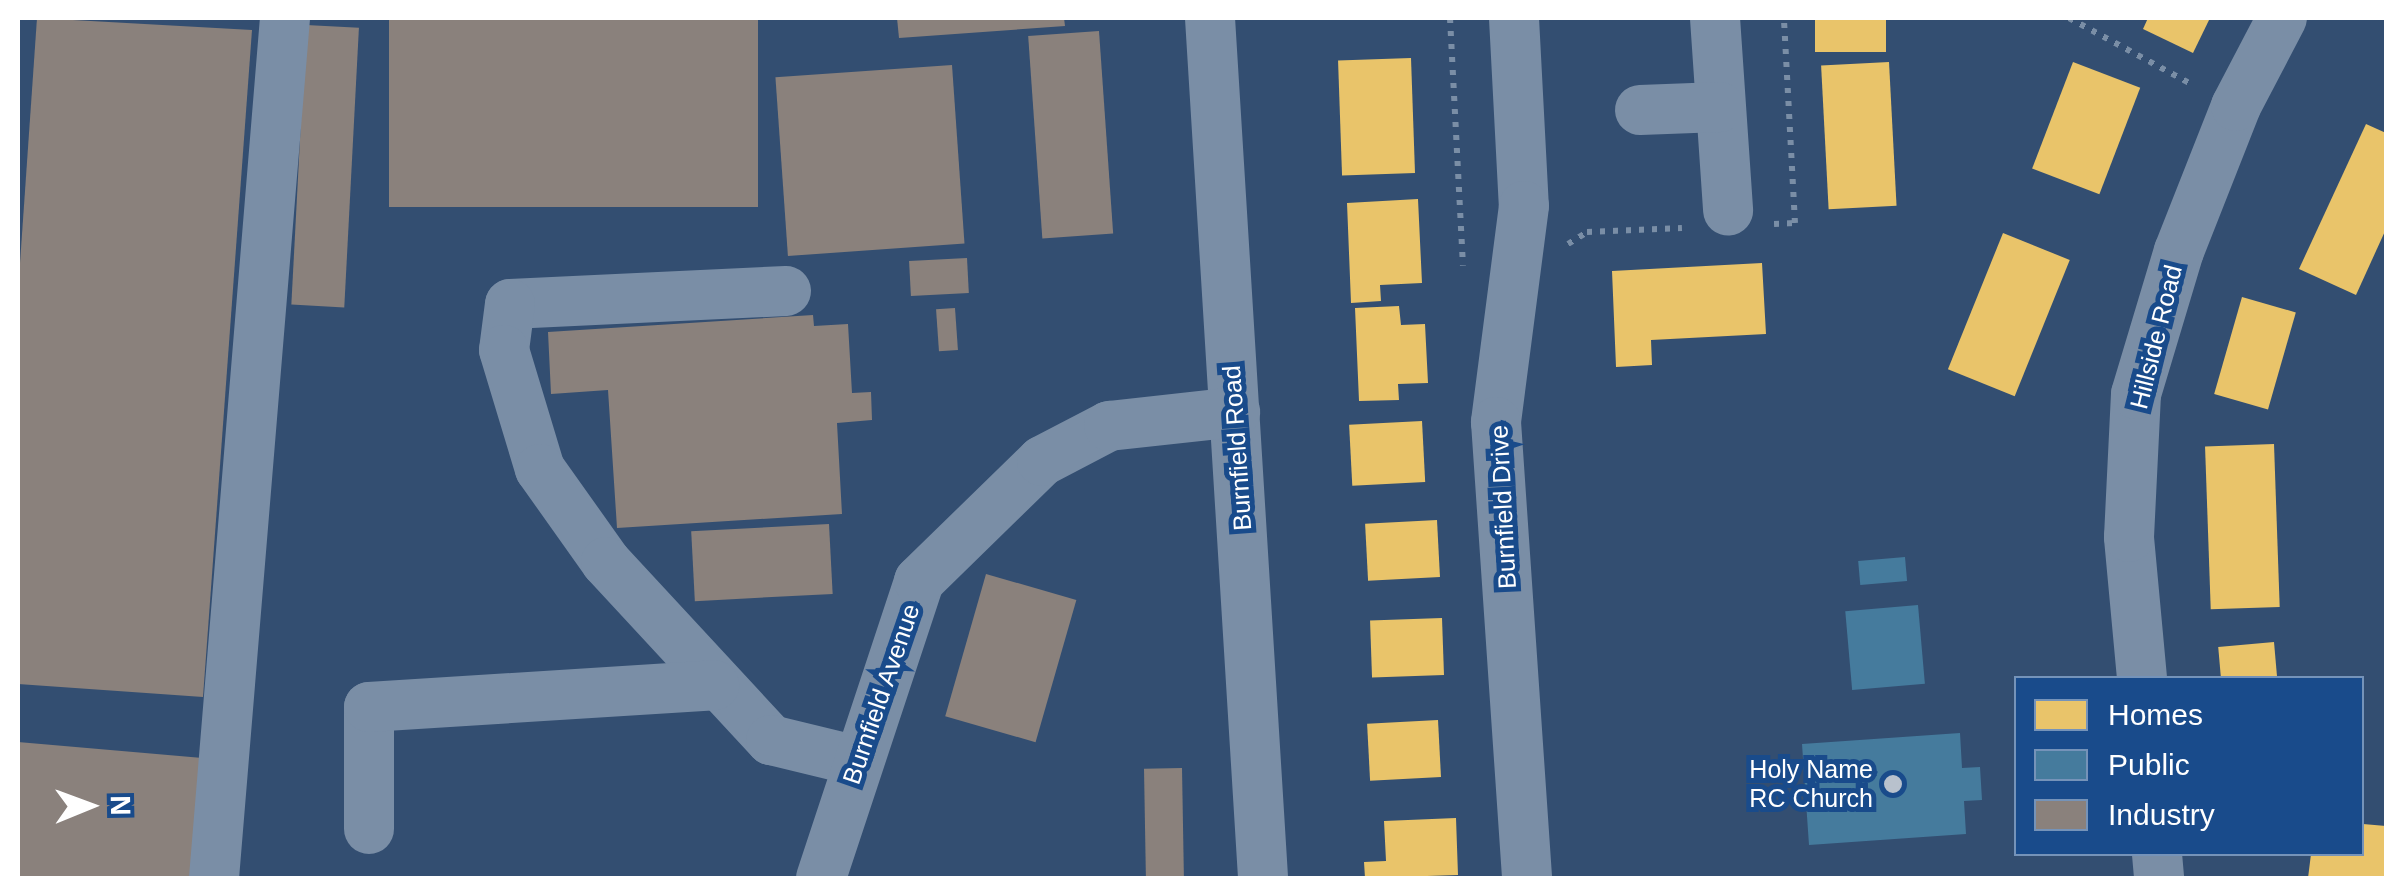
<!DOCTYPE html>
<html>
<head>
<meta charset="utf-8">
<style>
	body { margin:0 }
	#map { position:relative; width:2404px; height:896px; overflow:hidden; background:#334e71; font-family:Arial,sans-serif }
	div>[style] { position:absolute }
	.homes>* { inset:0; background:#e9c46a; transform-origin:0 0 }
	.public>* { inset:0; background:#457b9d; transform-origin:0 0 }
	.industry>* { inset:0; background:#8a817c; transform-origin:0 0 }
	.path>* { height:6px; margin-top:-3px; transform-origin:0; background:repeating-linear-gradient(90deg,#7a8ea6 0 5px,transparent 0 13px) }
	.minor>* { height:50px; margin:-25px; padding:0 25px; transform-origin:25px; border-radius:25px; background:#7a8ea6 }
	.dots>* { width:28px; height:28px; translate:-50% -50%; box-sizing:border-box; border:5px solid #194b8b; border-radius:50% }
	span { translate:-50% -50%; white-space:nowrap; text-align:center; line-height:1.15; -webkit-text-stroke:10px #194b8b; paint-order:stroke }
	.street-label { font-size:25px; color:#fff }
	.poi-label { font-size:25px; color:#fff }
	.right { translate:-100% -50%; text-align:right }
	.frame { position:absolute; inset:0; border:20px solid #fff; pointer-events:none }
	.legend { position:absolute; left:2014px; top:676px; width:350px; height:180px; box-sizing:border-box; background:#194b8b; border:2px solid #7593b9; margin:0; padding:12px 18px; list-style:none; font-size:30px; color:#fff }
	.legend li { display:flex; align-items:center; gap:20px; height:50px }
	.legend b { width:50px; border:2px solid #7593b9 }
	.north { position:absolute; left:40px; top:756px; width:100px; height:100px; -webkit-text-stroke:8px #194b8b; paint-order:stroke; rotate:89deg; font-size:28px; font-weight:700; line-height:40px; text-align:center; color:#fff }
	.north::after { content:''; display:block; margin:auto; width:35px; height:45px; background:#fff; clip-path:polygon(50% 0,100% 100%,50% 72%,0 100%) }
</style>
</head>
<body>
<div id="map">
	<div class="homes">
		<i style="left:1815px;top:18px;width:71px;height:34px"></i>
		<i style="clip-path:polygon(2148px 18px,2210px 18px,2193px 53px,2143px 29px)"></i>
		<i style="left:1411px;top:58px;width:115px;height:73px;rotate:88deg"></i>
		<i style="left:1889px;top:62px;width:144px;height:68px;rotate:87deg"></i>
		<i style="left:2073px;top:62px;width:72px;height:114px;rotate:21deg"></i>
		<i style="clip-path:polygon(2366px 124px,2386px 133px,2386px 229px,2356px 295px,2299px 269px)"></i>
		<i style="clip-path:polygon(1418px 199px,1422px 283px,1380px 285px,1381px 301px,1351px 303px,1347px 203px)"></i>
		<i style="left:2003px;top:233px;width:72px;height:147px;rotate:22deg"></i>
		<i style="clip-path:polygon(1762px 263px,1766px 334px,1651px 340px,1652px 365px,1616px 367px,1612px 271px)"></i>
		<i style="left:2242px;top:297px;width:56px;height:101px;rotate:16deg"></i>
		<i style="clip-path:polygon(1399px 306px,1401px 325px,1425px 324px,1428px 383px,1398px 384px,1399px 400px,1359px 401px,1355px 308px)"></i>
		<i style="left:1422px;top:421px;width:61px;height:73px;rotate:87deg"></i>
		<i style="left:2274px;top:444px;width:163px;height:69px;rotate:88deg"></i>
		<i style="left:1437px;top:520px;width:57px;height:72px;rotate:87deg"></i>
		<i style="left:1442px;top:618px;width:57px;height:72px;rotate:88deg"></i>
		<i style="left:2274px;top:642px;width:36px;height:56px;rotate:85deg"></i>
		<i style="left:1438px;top:720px;width:57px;height:71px;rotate:87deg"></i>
		<i style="clip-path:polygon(1456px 818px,1458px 875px,1365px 878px,1364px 862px,1386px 861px,1384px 821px)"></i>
		<i style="clip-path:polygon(2363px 824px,2386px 826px,2386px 878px,2308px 878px,2311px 854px,2362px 854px)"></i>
	</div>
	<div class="public">
		<i style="left:1905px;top:557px;width:24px;height:47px;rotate:85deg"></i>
		<i style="left:1918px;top:605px;width:79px;height:73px;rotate:85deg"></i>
		<i style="clip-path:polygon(1960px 733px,1962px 768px,1980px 767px,1982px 800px,1964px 801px,1966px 834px,1809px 845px,1802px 744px)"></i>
	</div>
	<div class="industry">
		<i style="clip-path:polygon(37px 18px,252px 30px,203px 697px,18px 684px,18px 292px)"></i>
		<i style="left:389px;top:18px;width:369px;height:189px"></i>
		<i style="clip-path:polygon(897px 18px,1064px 18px,1065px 26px,899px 38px)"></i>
		<i style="left:306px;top:25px;width:53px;height:280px;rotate:3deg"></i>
		<i style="left:1099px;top:31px;width:203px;height:71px;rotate:86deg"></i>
		<i style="left:952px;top:65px;width:179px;height:177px;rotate:86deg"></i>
		<i style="left:967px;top:258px;width:35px;height:58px;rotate:87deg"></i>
		<i style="left:955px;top:308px;width:42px;height:19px;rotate:86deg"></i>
		<i style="clip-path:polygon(813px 315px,814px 326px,848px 324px,852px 393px,871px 392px,872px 420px,837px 423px,842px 514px,617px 528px,608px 390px,551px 394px,548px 332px)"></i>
		<i style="left:829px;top:524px;width:70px;height:138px;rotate:87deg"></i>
		<i style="left:986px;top:574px;width:94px;height:148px;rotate:16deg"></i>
		<i style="clip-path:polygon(18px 742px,214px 759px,203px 878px,18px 878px)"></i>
		<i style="left:1182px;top:768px;width:110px;height:38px;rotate:89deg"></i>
	</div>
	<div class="path">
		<i style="left:1450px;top:18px;width:248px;rotate:87deg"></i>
		<i style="left:2069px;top:18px;width:139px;rotate:28.4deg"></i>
		<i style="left:1774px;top:224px;width:21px;rotate:-3deg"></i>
		<i style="left:1795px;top:223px;width:205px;rotate:-93.1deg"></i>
		<i style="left:1568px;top:244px;width:22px;rotate:-32deg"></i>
		<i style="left:1587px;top:232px;width:95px;rotate:-2.4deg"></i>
	</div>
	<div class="minor">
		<i style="left:1210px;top:18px;width:862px;rotate:86.47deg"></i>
		<i style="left:1514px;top:18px;width:188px;rotate:87deg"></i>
		<i style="left:1524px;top:206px;width:218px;rotate:97.4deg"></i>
		<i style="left:1496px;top:422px;width:457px;rotate:86.1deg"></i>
		<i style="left:1715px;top:18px;width:193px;rotate:86.1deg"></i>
		<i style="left:1640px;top:110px;width:80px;rotate:-2.1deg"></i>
		<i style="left:786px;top:291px;width:276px;rotate:177.3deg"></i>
		<i style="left:510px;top:304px;width:46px;rotate:97.4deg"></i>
		<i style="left:504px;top:350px;width:124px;rotate:73.2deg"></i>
		<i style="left:540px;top:469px;width:114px;rotate:54.6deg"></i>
		<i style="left:606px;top:562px;width:243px;rotate:47.2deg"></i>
		<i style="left:771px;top:740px;width:89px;rotate:13.7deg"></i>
		<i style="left:2142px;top:678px;width:142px;rotate:-95.3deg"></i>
		<i style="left:2129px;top:537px;width:143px;rotate:-87.2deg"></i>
		<i style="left:2136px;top:394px;width:149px;rotate:-73.3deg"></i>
		<i style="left:2179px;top:251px;width:156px;rotate:-68.5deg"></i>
		<i style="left:2236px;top:106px;width:99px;rotate:-62.4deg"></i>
		<i style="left:369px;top:829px;width:122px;rotate:-90deg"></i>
		<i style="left:369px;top:707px;width:346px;rotate:-3.6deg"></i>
		<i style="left:2157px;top:854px;width:24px;rotate:85deg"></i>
		<i style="left:214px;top:878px;width:863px;rotate:-85.28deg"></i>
		<i style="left:821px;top:878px;width:313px;rotate:-71.7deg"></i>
		<i style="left:919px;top:581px;width:172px;rotate:-44.3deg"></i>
		<i style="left:1042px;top:461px;width:76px;rotate:-27.6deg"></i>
		<i style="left:1109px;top:426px;width:127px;rotate:-6.3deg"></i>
	</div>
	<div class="dots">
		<i style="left:1893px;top:784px;background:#b8c1cd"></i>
	</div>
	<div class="street-label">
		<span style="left:2156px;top:337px;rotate:-76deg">Hillside Road</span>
		<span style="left:1237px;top:448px;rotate:-94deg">Burnfield Road</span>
		<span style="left:1503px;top:507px;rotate:-93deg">Burnfield Drive</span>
		<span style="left:881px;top:694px;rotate:-71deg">Burnfield Avenue</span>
	</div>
	<div class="poi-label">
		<span class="right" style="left:1873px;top:784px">Holy Name<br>RC Church</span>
	</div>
	<div class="frame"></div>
	<ul class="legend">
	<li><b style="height:28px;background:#e9c46a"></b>Homes</li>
	<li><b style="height:28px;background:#457b9d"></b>Public</li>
	<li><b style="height:28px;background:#8a817c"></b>Industry</li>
	</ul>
	<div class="north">N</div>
</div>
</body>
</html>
